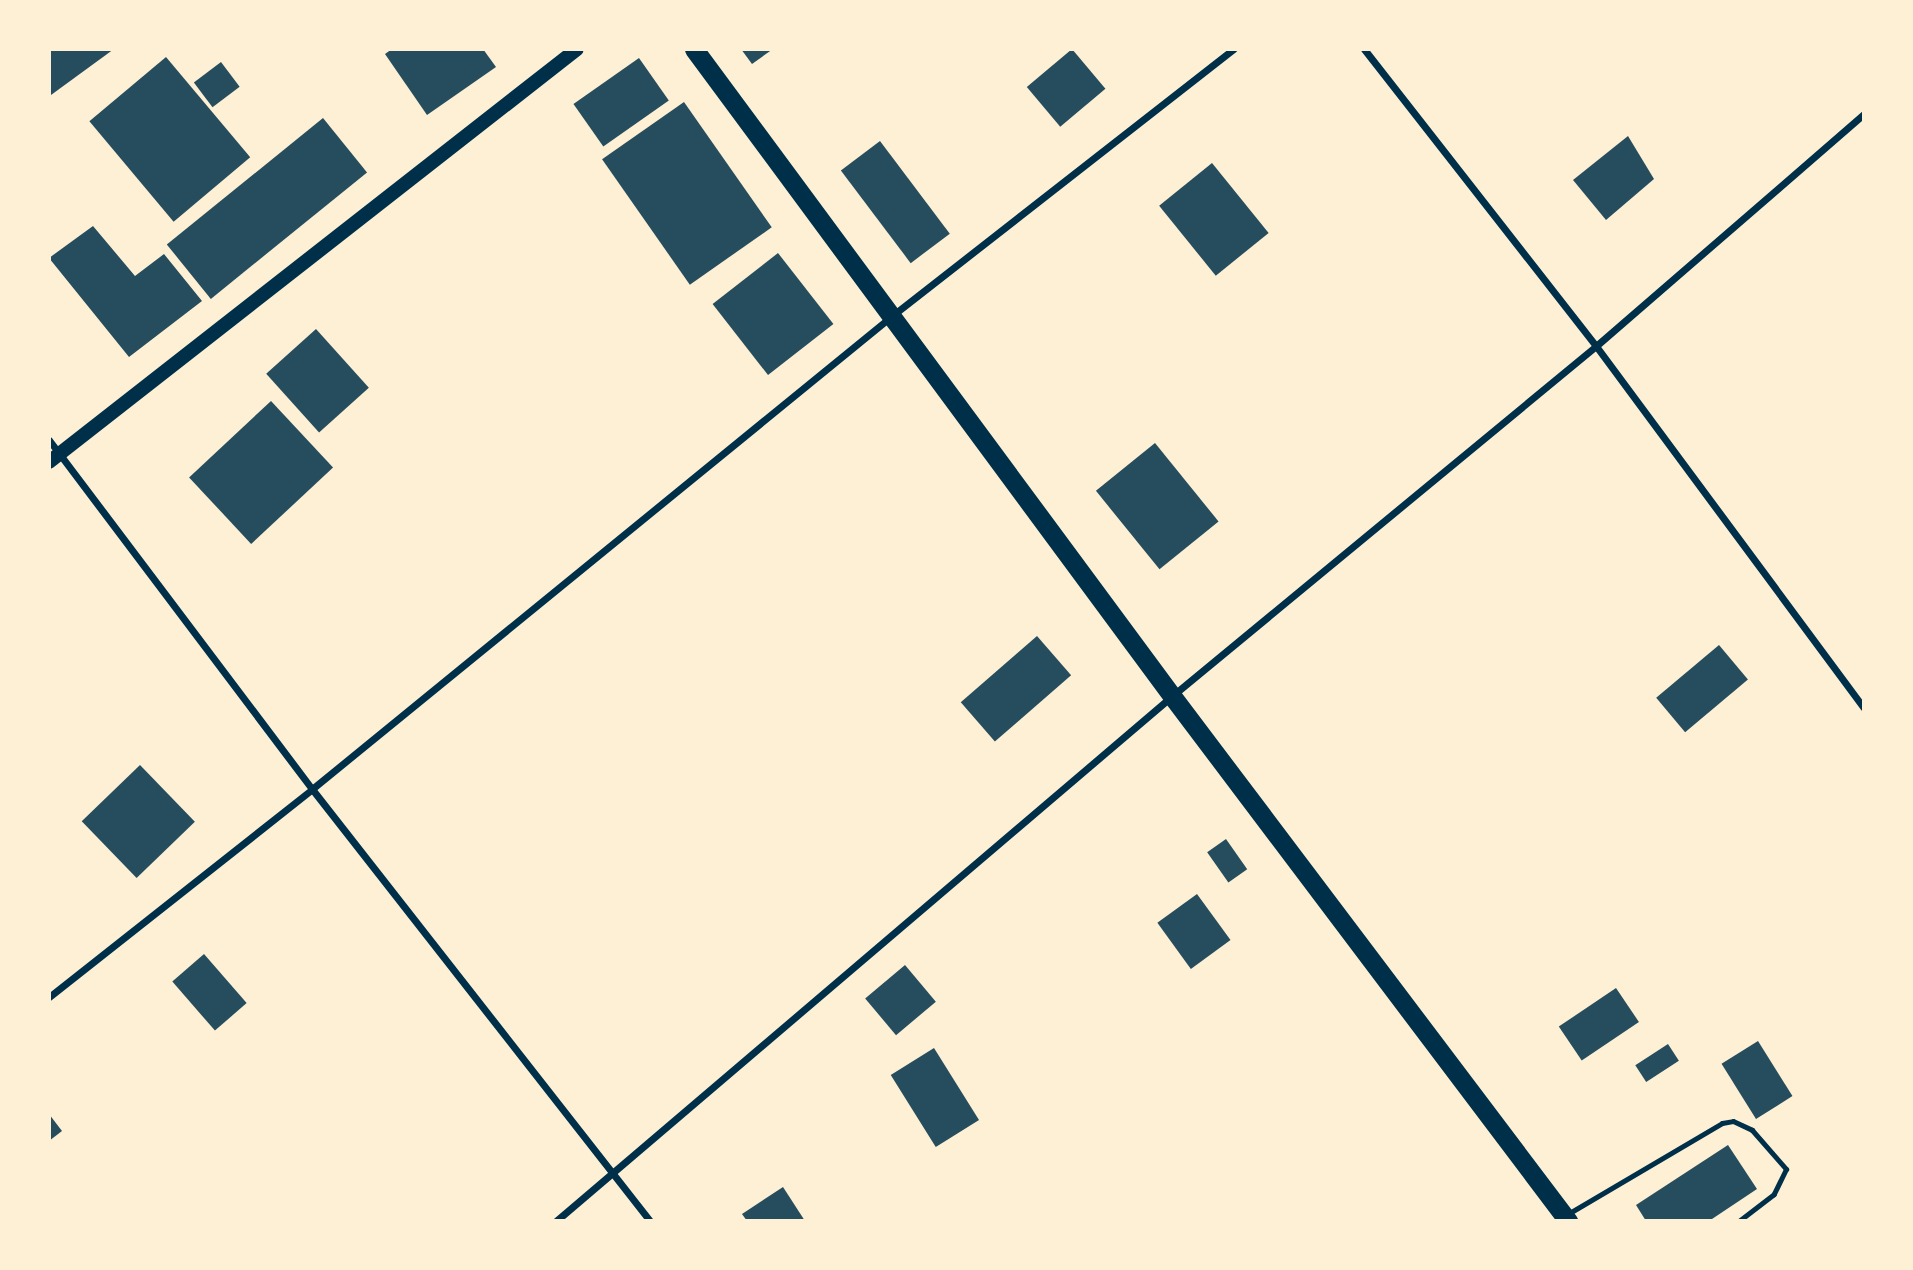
<!DOCTYPE html>
<html>
<head>
<meta charset="utf-8">
<style>
	body { margin:0 }
	#map { position:relative; width:1913px; height:1270px; overflow:hidden; background:#fdf0d5; font-family:"IBM Plex Sans",sans-serif }
	div>[style] { position:absolute }
	.building>* { inset:0; background:#264d5e; transform-origin:0 0 }
	.service>* { height:5px; margin:-2.5px; padding:0 2.5px; transform-origin:2.5px; border-radius:2.5px; background:#003049 }
	.minor>* { height:7px; margin:-3.5px; padding:0 3.5px; transform-origin:3.5px; border-radius:3.5px; background:#003049 }
	.secondary>* { height:14px; margin:-7px; padding:0 7px; transform-origin:7px; border-radius:7px; background:#003049 }
	.trunk>* { height:19px; margin:-9.5px; padding:0 9.5px; transform-origin:9.5px; border-radius:9.5px; background:#003049 }
	span { translate:-50% -50%; white-space:nowrap; text-align:center; line-height:1.15; -webkit-text-stroke:6px #fdf0d5; paint-order:stroke }
	.frame { position:absolute; inset:0; border:51px solid #fdf0d5; pointer-events:none }
</style>
</head>
<body>
<div id="map">
	<div class="building">
		<i style="clip-path:polygon(49px 49px,114px 49px,51px 95px)"></i>
		<i style="clip-path:polygon(392px 49px,483px 49px,496px 67px,427px 115px,385px 54px)"></i>
		<i style="clip-path:polygon(741px 49px,773px 49px,752px 64px)"></i>
		<i style="left:1072px;top:49px;width:52px;height:59px;rotate:50deg"></i>
		<i style="left:166px;top:57px;width:131px;height:100px;rotate:50deg"></i>
		<i style="left:639px;top:58px;width:52px;height:80px;rotate:55deg"></i>
		<i style="left:221px;top:62px;width:31px;height:34px;rotate:53deg"></i>
		<i style="left:684px;top:102px;width:153px;height:100px;rotate:55deg"></i>
		<i style="left:323px;top:118px;width:70px;height:201px;rotate:51deg"></i>
		<i style="clip-path:polygon(1628px 136px,1654px 179px,1606px 220px,1573px 180px)"></i>
		<i style="left:880px;top:141px;width:116px;height:49px;rotate:53deg"></i>
		<i style="left:1212px;top:163px;width:90px;height:68px;rotate:51deg"></i>
		<i style="clip-path:polygon(93px 226px,135px 276px,164px 254px,202px 301px,129px 357px,49px 258px)"></i>
		<i style="left:778px;top:253px;width:90px;height:83px;rotate:52deg"></i>
		<i style="left:316px;top:329px;width:79px;height:67px;rotate:48deg"></i>
		<i style="left:271px;top:401px;width:91px;height:112px;rotate:47deg"></i>
		<i style="left:1155px;top:443px;width:101px;height:76px;rotate:51deg"></i>
		<i style="left:1037px;top:636px;width:52px;height:101px;rotate:49deg"></i>
		<i style="left:1719px;top:645px;width:45px;height:82px;rotate:50deg"></i>
		<i style="left:140px;top:765px;width:79px;height:81px;rotate:46deg"></i>
		<i style="left:1226px;top:839px;width:37px;height:23px;rotate:55deg"></i>
		<i style="left:1197px;top:894px;width:57px;height:49px;rotate:54deg"></i>
		<i style="left:204px;top:954px;width:65px;height:42px;rotate:49deg"></i>
		<i style="left:905px;top:965px;width:48px;height:52px;rotate:50deg"></i>
		<i style="left:1616px;top:988px;width:41px;height:69px;rotate:56deg"></i>
		<i style="left:1758px;top:1041px;width:65px;height:43px;rotate:58deg"></i>
		<i style="left:1668px;top:1044px;width:20px;height:39px;rotate:57deg"></i>
		<i style="left:934px;top:1048px;width:85px;height:51px;rotate:58deg"></i>
		<i style="clip-path:polygon(49px 1114px,62px 1131px,49px 1141px)"></i>
		<i style="clip-path:polygon(1728px 1145px,1757px 1189px,1709px 1221px,1646px 1221px,1636px 1205px)"></i>
		<i style="clip-path:polygon(783px 1187px,805px 1221px,747px 1221px,742px 1214px)"></i>
	</div>
	<div class="service">
		<i style="left:1566px;top:1215px;width:181px;rotate:-30.5deg"></i>
		<i style="left:1722px;top:1123px;width:11px;rotate:-10deg"></i>
		<i style="left:1733px;top:1121px;width:21px;rotate:25deg"></i>
		<i style="left:1752px;top:1130px;width:52px;rotate:48.9deg"></i>
		<i style="left:1786px;top:1169px;width:28px;rotate:116deg"></i>
		<i style="left:1774px;top:1194px;width:44px;rotate:142.4deg"></i>
	</div>
	<div class="minor">
		<i style="left:1364px;top:49px;width:377px;rotate:52deg"></i>
		<i style="left:1596px;top:346px;width:450px;rotate:53.5deg"></i>
		<i style="left:49px;top:440px;width:437px;rotate:53deg"></i>
		<i style="left:312px;top:789px;width:549px;rotate:51.96deg"></i>
		<i style="left:49px;top:997px;width:335px;rotate:-38.3deg"></i>
		<i style="left:312px;top:789px;width:750px;rotate:-39.21deg"></i>
		<i style="left:893px;top:315px;width:432px;rotate:-38deg"></i>
		<i style="left:556px;top:1221px;width:809px;rotate:-40.44deg"></i>
		<i style="left:1172px;top:696px;width:550px;rotate:-39.54deg"></i>
		<i style="left:1596px;top:346px;width:354px;rotate:-40.9deg"></i>
	</div>
	<div class="secondary">
		<i style="left:49px;top:462px;width:670px;rotate:-38.03deg"></i>
	</div>
	<div class="trunk">
		<i style="left:694px;top:49px;width:804px;rotate:53.54deg"></i>
		<i style="left:1172px;top:696px;width:658px;rotate:52.97deg"></i>
	</div>
	<div class="frame"></div>
</div>
</body>
</html>
